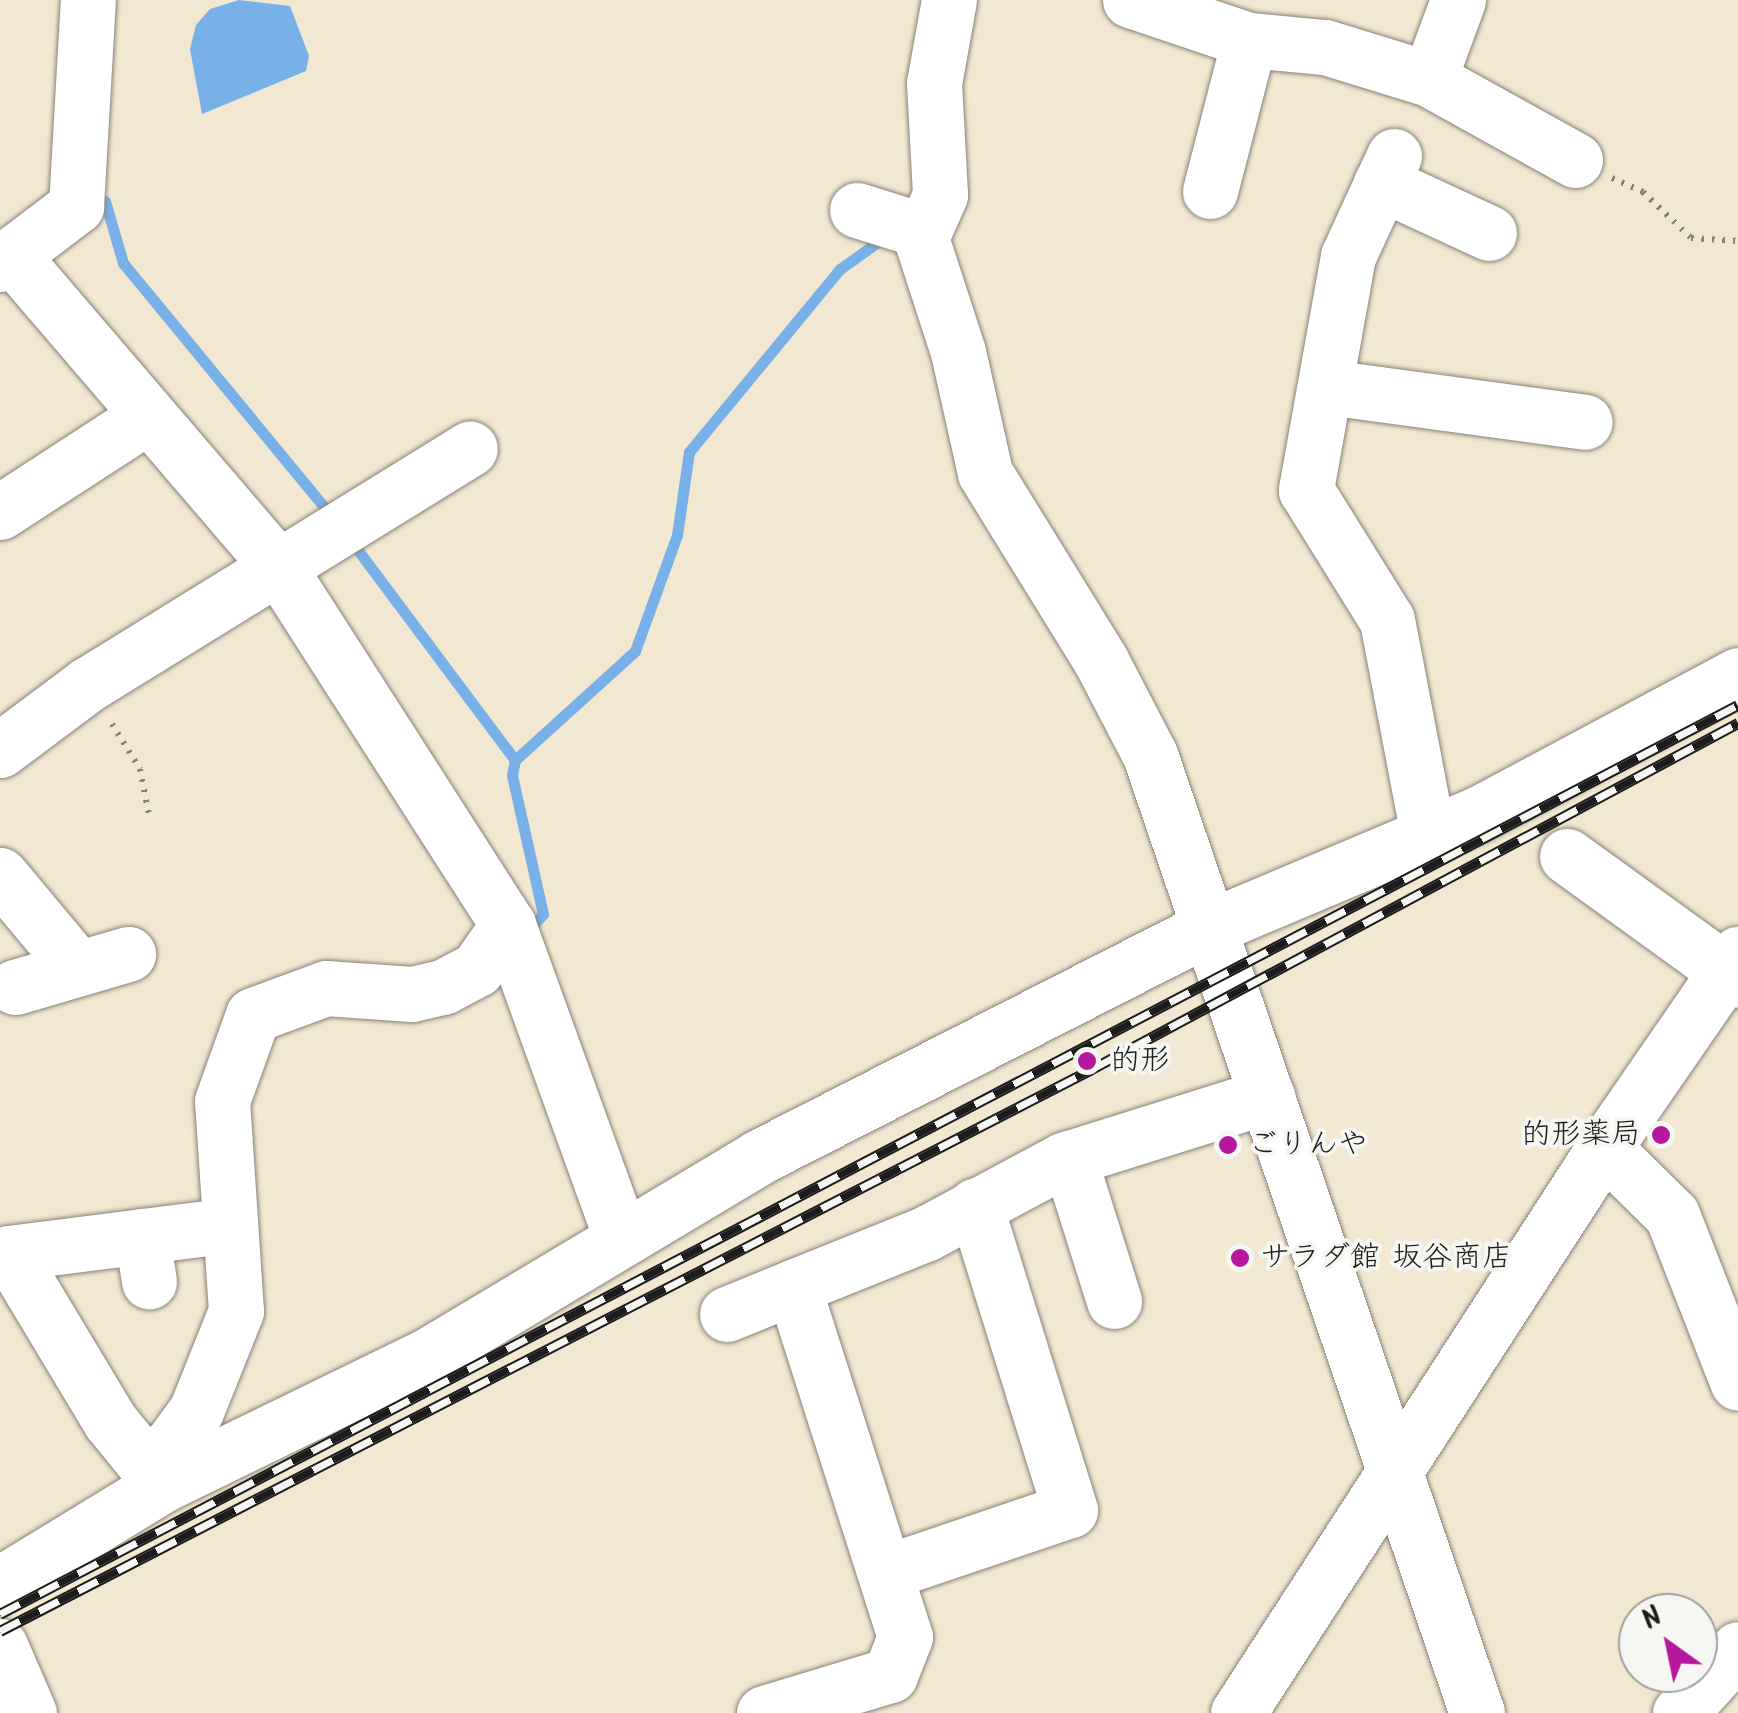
<!DOCTYPE html>
<html>
<head>
<meta charset="utf-8">
<style>
	body { margin:0 }
	#map { position:relative; width:1738px; height:1713px; overflow:hidden; background:#f2e7d1; font-family:Kalam,"Klee One",sans-serif }
	div>[style] { position:absolute }
	.water>* { inset:0; background:#78b0e8 }
	.stream>* { height:11px; margin:-5.5px; padding:0 5.5px; transform-origin:5.5px; border-radius:5.5px; background:#78b0e8 }
	.path>* { height:6px; margin-top:-3px; transform-origin:0; background:repeating-linear-gradient(90deg,#878276 0 2.5px,transparent 0 10.5px) }
	.roads { filter:drop-shadow(0 0 2px #878276) drop-shadow(0 0 2px #878276) }
	.minor>* { height:55px; margin:-27.5px; padding:0 27.5px; transform-origin:27.5px; border-radius:27.5px; background:#fff }
	.highway>* { height:55px; margin:-27.5px; padding:0 27.5px; transform-origin:27.5px; border-radius:27.5px; background:#fff }
	.rail>* { height:11px; margin-top:-5.5px; transform-origin:0; background:repeating-linear-gradient(90deg,#f6f6f2 0 22px,#1c1c1c 0 44px); box-sizing:border-box; border-block:2px solid #1c1c1c }
	.dots>* { width:28px; height:28px; translate:-50% -50%; box-sizing:border-box; border:5px solid #f6f6f2; border-radius:50% }
	span { translate:-50% -50%; white-space:nowrap; text-align:center; line-height:1.15; -webkit-text-stroke:8px #f6f6f2; paint-order:stroke }
	.poi-label { font-size:30px; color:#1c1c1c }
	.left { translate:0 -50%; text-align:left }
	.right { translate:-100% -50%; text-align:right }
	.north { position:absolute; left:1618px; top:1593px; width:100px; height:100px; box-sizing:border-box; background:#f6f6f2; border:2px solid #9f9f9c; border-radius:50%; rotate:327deg; font-size:28px; font-weight:700; line-height:40px; text-align:center; color:#1c1c1c }
	.north::after { content:''; display:block; margin:auto; width:35px; height:45px; background:#b5179e; clip-path:polygon(50% 0,100% 100%,50% 72%,0 100%) }
</style>
</head>
<body>
<div id="map">
	<div class="water">
		<i style="clip-path:polygon(239px 0,290px 6px,309px 56px,306px 71px,202px 114px,190px 49px,196px 25px,210px 9px)"></i>
	</div>
	<div class="stream">
		<i style="left:105px;top:201px;width:65px;rotate:73.8deg"></i>
		<i style="left:123px;top:263px;width:330px;rotate:50.5deg"></i>
		<i style="left:351px;top:541px;width:274px;rotate:53.2deg"></i>
		<i style="left:526px;top:933px;width:25px;rotate:-48deg"></i>
		<i style="left:543px;top:914px;width:142px;rotate:-102.6deg"></i>
		<i style="left:512px;top:775px;width:15px;rotate:-79deg"></i>
		<i style="left:515px;top:760px;width:162px;rotate:-42.2deg"></i>
		<i style="left:635px;top:651px;width:123px;rotate:-70.1deg"></i>
		<i style="left:677px;top:535px;width:84px;rotate:-81.8deg"></i>
		<i style="left:689px;top:452px;width:237px;rotate:-50.5deg"></i>
		<i style="left:840px;top:269px;width:57px;rotate:-35.7deg"></i>
	</div>
	<div class="path">
		<i style="left:1612px;top:178px;width:34px;rotate:24deg"></i>
		<i style="left:1643px;top:192px;width:66px;rotate:43.8deg"></i>
		<i style="left:1691px;top:238px;width:47px;rotate:3.7deg"></i>
		<i style="left:112px;top:724px;width:53px;rotate:58.1deg"></i>
		<i style="left:140px;top:769px;width:47px;rotate:78.9deg"></i>
	</div>
	<div class="roads">
		<div class="minor">
			<i style="left:949px;top:0;width:84px;rotate:100.2deg"></i>
			<i style="left:934px;top:83px;width:112px;rotate:86.9deg"></i>
			<i style="left:940px;top:195px;width:47px;rotate:113.8deg"></i>
			<i style="left:921px;top:238px;width:120px;rotate:72deg"></i>
			<i style="left:958px;top:352px;width:124px;rotate:77.4deg"></i>
			<i style="left:985px;top:473px;width:221px;rotate:58.3deg"></i>
			<i style="left:1101px;top:661px;width:106px;rotate:62.5deg"></i>
			<i style="left:1150px;top:755px;width:1012px;rotate:71.15deg"></i>
			<i style="left:1130px;top:0;width:126px;rotate:18.6deg"></i>
			<i style="left:1249px;top:40px;width:76px;rotate:5.3deg"></i>
			<i style="left:1325px;top:47px;width:109px;rotate:17.1deg"></i>
			<i style="left:1429px;top:79px;width:167px;rotate:29deg"></i>
			<i style="left:1429px;top:79px;width:84px;rotate:-69.8deg"></i>
			<i style="left:1394px;top:156px;width:110px;rotate:114.7deg"></i>
			<i style="left:1348px;top:256px;width:238px;rotate:100.2deg"></i>
			<i style="left:1306px;top:490px;width:153px;rotate:58.1deg"></i>
			<i style="left:1387px;top:620px;width:219px;rotate:79.2deg"></i>
			<i style="left:1381px;top:183px;width:119px;rotate:24.8deg"></i>
			<i style="left:1210px;top:191px;width:156px;rotate:-75.5deg"></i>
			<i style="left:857px;top:210px;width:70px;rotate:17.4deg"></i>
			<i style="left:12px;top:256px;width:407px;rotate:49.4deg"></i>
			<i style="left:277px;top:565px;width:428px;rotate:57.3deg"></i>
			<i style="left:508px;top:925px;width:332px;rotate:70.1deg"></i>
			<i style="left:0;top:264px;width:96px;rotate:-37.3deg"></i>
			<i style="left:76px;top:206px;width:206px;rotate:-86.7deg"></i>
			<i style="left:1327px;top:387px;width:260px;rotate:7.7deg"></i>
			<i style="left:0;top:512px;width:176px;rotate:-33deg"></i>
			<i style="left:0;top:750px;width:109px;rotate:-36.8deg"></i>
			<i style="left:87px;top:685px;width:450px;rotate:-31.7deg"></i>
			<i style="left:1567px;top:856px;width:211px;rotate:35.9deg"></i>
			<i style="left:0;top:875px;width:120px;rotate:50.1deg"></i>
			<i style="left:15px;top:987px;width:118px;rotate:-16.3deg"></i>
			<i style="left:1604px;top:1148px;width:95px;rotate:44.6deg"></i>
			<i style="left:1672px;top:1215px;width:180px;rotate:68.6deg"></i>
			<i style="left:1069px;top:1158px;width:150px;rotate:72.5deg"></i>
			<i style="left:142px;top:1236px;width:46px;rotate:81.2deg"></i>
			<i style="left:727px;top:1314px;width:71px;rotate:-22.2deg"></i>
			<i style="left:145px;top:1465px;width:33px;rotate:-38deg"></i>
			<i style="left:171px;top:1445px;width:42px;rotate:-53.7deg"></i>
			<i style="left:196px;top:1411px;width:108px;rotate:-68.2deg"></i>
			<i style="left:236px;top:1311px;width:210px;rotate:-93.8deg"></i>
			<i style="left:222px;top:1101px;width:91px;rotate:-70.2deg"></i>
			<i style="left:253px;top:1015px;width:78px;rotate:-20.3deg"></i>
			<i style="left:326px;top:988px;width:86px;rotate:4deg"></i>
			<i style="left:412px;top:994px;width:32px;rotate:-13deg"></i>
			<i style="left:443px;top:987px;width:38px;rotate:-28deg"></i>
			<i style="left:477px;top:969px;width:54px;rotate:-54.8deg"></i>
			<i style="left:162px;top:1485px;width:82px;rotate:-129.1deg"></i>
			<i style="left:110px;top:1421px;width:196px;rotate:-121deg"></i>
			<i style="left:9px;top:1253px;width:199px;rotate:-7.2deg"></i>
			<i style="left:887px;top:1572px;width:193px;rotate:-18.7deg"></i>
			<i style="left:1070px;top:1510px;width:319px;rotate:-107.3deg"></i>
			<i style="left:0;top:1584px;width:190px;rotate:-31.4deg"></i>
			<i style="left:162px;top:1485px;width:295px;rotate:-26deg"></i>
			<i style="left:427px;top:1356px;width:387px;rotate:-30.9deg"></i>
			<i style="left:759px;top:1157px;width:506px;rotate:-27.02deg"></i>
			<i style="left:1210px;top:927px;width:291px;rotate:-22.9deg"></i>
			<i style="left:1478px;top:814px;width:295px;rotate:-28.1deg"></i>
			<i style="left:0;top:1646px;width:73px;rotate:66.6deg"></i>
			<i style="left:764px;top:1713px;width:132px;rotate:-16.8deg"></i>
			<i style="left:890px;top:1675px;width:41px;rotate:-68.5deg"></i>
			<i style="left:905px;top:1637px;width:367px;rotate:-107.7deg"></i>
			<i style="left:793px;top:1287px;width:144px;rotate:-21.9deg"></i>
			<i style="left:927px;top:1233px;width:154px;rotate:-28.2deg"></i>
			<i style="left:1063px;top:1160px;width:214px;rotate:-17.4deg"></i>
			<i style="left:1238px;top:1713px;width:673px;rotate:-57.07deg"></i>
			<i style="left:1604px;top:1148px;width:236px;rotate:-55.4deg"></i>
		</div>
		<div class="highway">
			<i style="left:1680px;top:1713px;width:86px;rotate:-47.8deg"></i>
		</div>
	</div>
	<div class="rail">
		<i style="left:0;top:1614px;width:1961px;rotate:-27.61deg"></i>
		<i style="left:0;top:1631px;width:1228px;rotate:-27.23deg"></i>
		<i style="left:1092px;top:1069px;width:733px;rotate:-28.17deg"></i>
	</div>
	<div class="dots">
		<i style="left:1087px;top:1061px;background:#b5179e"></i>
		<i style="left:1661px;top:1135px;background:#b5179e"></i>
		<i style="left:1228px;top:1145px;background:#b5179e"></i>
		<i style="left:1240px;top:1258px;background:#b5179e"></i>
	</div>
	<div class="poi-label">
		<span class="left" style="left:1110px;top:1061px">的形</span>
		<span class="right" style="left:1641px;top:1135px">的形薬局</span>
		<span class="left" style="left:1248px;top:1145px">ごりんや</span>
		<span class="left" style="left:1260px;top:1258px">サラダ館 坂谷商店</span>
	</div>
	<div class="north">N</div>
</div>
</body>
</html>
